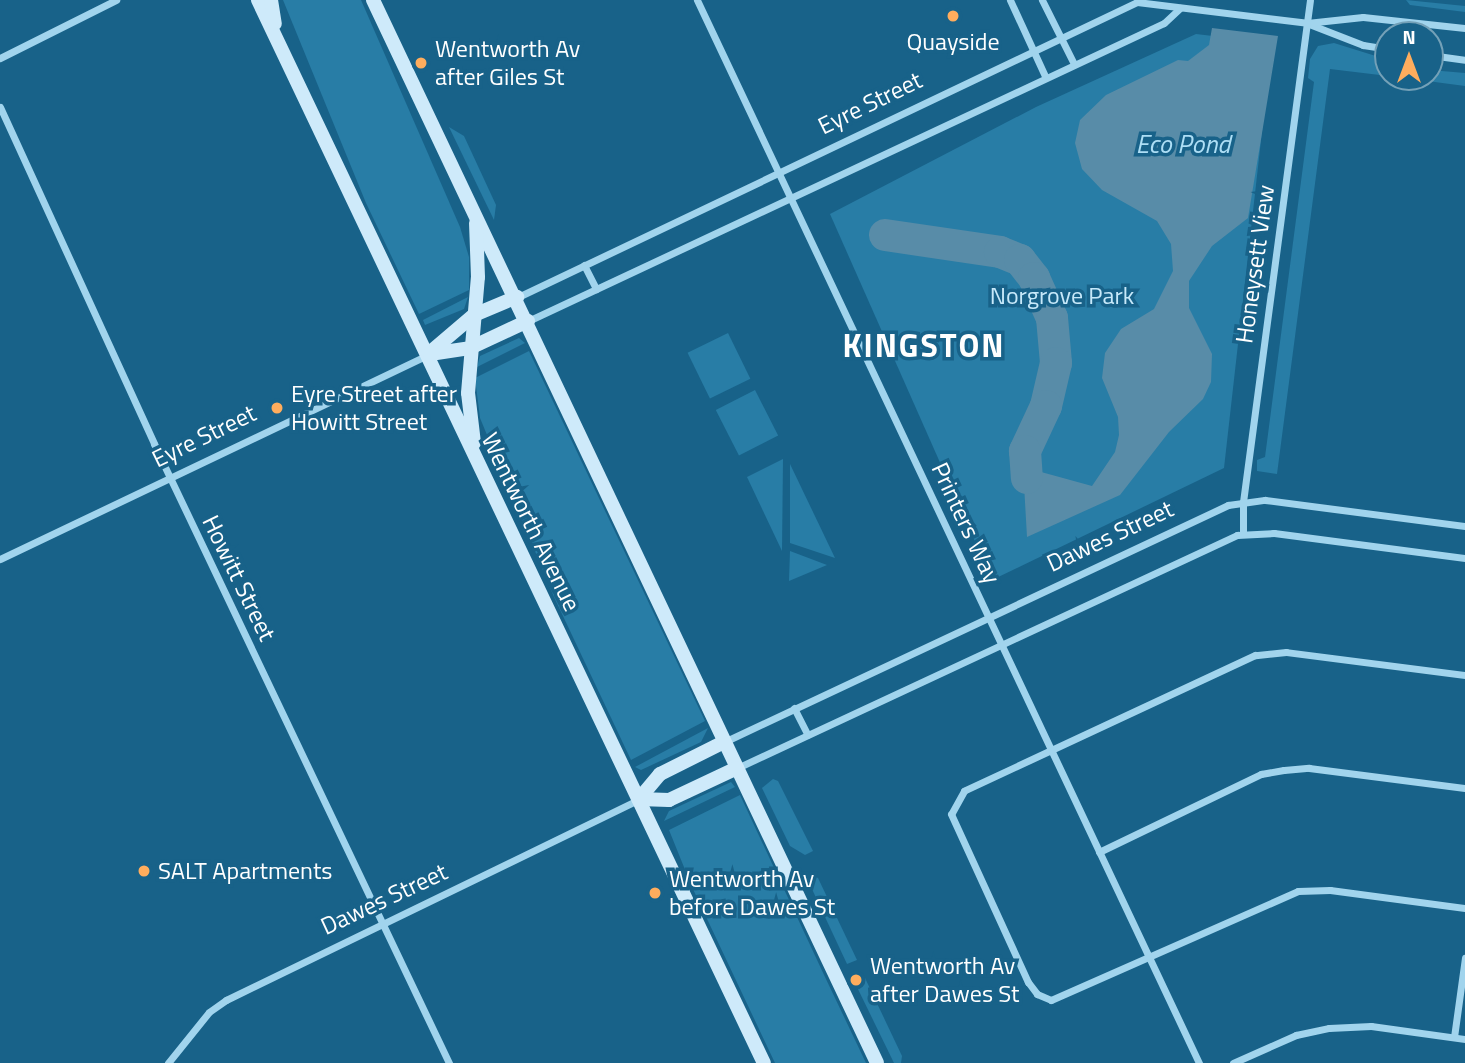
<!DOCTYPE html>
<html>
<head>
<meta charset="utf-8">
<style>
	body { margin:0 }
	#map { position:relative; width:1465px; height:1063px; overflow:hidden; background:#186289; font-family:"Titillium Web",sans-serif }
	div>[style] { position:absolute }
	.green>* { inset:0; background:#287da6; transform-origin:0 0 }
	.water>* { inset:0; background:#588ca8 }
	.river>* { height:32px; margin:-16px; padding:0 16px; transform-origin:16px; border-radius:16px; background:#588ca8 }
	.minor>* { height:7px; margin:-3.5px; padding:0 3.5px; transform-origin:3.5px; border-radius:3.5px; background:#a1d4ed }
	.secondary>* { height:14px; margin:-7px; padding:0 7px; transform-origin:7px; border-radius:7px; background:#ceeafa }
	.dots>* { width:19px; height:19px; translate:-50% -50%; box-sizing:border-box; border:4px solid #186289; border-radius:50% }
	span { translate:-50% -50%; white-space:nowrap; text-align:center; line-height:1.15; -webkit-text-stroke:7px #186289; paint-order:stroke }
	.poi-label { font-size:24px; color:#fff }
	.left { translate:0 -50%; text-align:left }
	.street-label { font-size:24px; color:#fff }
	.park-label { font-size:24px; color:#c7e9fa }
	.water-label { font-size:26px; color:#addef5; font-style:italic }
	.district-label { font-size:32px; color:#fff; font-weight:700; letter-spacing:2px }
	.north { position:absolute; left:1374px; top:21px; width:70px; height:70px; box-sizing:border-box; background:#186289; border:2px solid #74a1b8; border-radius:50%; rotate:0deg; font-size:19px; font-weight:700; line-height:28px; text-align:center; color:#fff }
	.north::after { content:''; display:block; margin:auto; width:24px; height:32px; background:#ffad5d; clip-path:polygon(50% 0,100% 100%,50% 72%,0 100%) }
</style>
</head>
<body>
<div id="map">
	<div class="green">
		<i style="clip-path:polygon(283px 0,361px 0,460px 227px,469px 257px,469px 290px,419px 314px,366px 203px)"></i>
		<i style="clip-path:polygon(1406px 0,1465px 6px,1465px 12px,1410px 5px)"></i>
		<i style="clip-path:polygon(1196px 34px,1272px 43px,1224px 468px,992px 580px,830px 214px,1036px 107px)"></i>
		<i style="clip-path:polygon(1334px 43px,1379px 57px,1380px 63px,1388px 64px,1388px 76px,1330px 69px,1277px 474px,1257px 471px,1257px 460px,1265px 457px,1314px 82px,1308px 78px,1310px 59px,1318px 46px)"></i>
		<i style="clip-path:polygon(1430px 70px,1465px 73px,1465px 86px,1397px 77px,1430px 77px)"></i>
		<i style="clip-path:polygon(449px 127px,464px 136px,496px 205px,494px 220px)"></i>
		<i style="clip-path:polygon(468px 297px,464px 309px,425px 325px,423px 320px)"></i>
		<i style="left:728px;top:333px;width:51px;height:45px;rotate:64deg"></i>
		<i style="clip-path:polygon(519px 338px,525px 343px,477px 367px,480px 356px)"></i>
		<i style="clip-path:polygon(529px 351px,705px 721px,631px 760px,554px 597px,480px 418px,475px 378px)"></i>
		<i style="left:755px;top:390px;width:51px;height:44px;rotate:63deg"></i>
		<i style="clip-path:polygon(783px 459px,782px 551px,747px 477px)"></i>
		<i style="clip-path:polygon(790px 464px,835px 558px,790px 543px)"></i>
		<i style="clip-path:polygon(790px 551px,827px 565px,789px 581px)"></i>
		<i style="clip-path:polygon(708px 728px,701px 742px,641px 770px,635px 767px)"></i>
		<i style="clip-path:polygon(773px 779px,778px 781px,813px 851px,805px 855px,790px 846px,762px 788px)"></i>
		<i style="clip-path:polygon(731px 782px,735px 787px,664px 821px,669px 811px)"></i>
		<i style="clip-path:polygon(740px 795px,825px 977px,866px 1063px,775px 1063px,692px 887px,669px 830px)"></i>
		<i style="clip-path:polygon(804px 872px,818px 878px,857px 960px,847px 964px)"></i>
		<i style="clip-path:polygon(865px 978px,902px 1056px,901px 1063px,894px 1063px,855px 983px)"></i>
	</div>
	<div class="water">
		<i style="clip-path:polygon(1212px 28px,1278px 36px,1248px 218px,1212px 246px,1189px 281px,1189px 308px,1212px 354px,1211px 382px,1203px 399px,1169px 432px,1120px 495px,1027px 537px,1023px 467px,1092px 486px,1115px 452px,1119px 435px,1118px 417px,1102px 378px,1105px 353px,1121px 329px,1154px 309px,1173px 271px,1171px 244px,1157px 221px,1102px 190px,1082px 169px,1075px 143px,1080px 120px,1106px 95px,1178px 60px,1188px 61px,1209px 45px)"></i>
	</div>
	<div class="river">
		<i style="left:885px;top:235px;width:116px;rotate:8.4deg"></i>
		<i style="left:1000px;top:252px;width:22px;rotate:22deg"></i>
		<i style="left:1020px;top:260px;width:23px;rotate:52deg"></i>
		<i style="left:1034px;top:278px;width:44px;rotate:65.8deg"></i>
		<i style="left:1052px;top:318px;width:45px;rotate:84.9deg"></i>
		<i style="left:1056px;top:363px;width:44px;rotate:103.1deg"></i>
		<i style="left:1046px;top:406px;width:50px;rotate:115deg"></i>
		<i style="left:1025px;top:451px;width:27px;rotate:86deg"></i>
	</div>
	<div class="minor">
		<i style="left:697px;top:0;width:1176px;rotate:64.72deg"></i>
		<i style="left:1010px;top:0;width:84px;rotate:65.3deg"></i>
		<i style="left:1042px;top:0;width:69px;rotate:63.4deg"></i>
		<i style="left:1309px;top:24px;width:58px;rotate:21.3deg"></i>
		<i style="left:1363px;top:45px;width:25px;rotate:9deg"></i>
		<i style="left:1430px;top:55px;width:35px;rotate:8deg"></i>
		<i style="left:0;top:58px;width:130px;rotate:-26.6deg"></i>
		<i style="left:0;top:107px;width:371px;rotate:65.4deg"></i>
		<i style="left:154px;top:444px;width:686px;rotate:64.52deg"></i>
		<i style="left:584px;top:265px;width:27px;rotate:63deg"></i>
		<i style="left:518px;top:297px;width:686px;rotate:-25.48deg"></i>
		<i style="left:1137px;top:2px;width:171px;rotate:7deg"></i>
		<i style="left:1307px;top:23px;width:56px;rotate:-6.1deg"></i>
		<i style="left:1363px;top:17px;width:103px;rotate:6.2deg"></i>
		<i style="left:528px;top:321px;width:702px;rotate:-25.11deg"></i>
		<i style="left:1164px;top:23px;width:22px;rotate:-43deg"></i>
		<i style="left:1243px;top:534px;width:32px;rotate:-90deg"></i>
		<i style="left:1243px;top:502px;width:506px;rotate:-82.4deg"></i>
		<i style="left:0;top:559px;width:474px;rotate:-25.5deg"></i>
		<i style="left:1465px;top:675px;width:180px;rotate:-172.7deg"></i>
		<i style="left:1286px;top:652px;width:31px;rotate:174deg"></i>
		<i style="left:1255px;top:655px;width:321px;rotate:155deg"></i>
		<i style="left:964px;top:791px;width:26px;rotate:119deg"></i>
		<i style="left:951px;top:814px;width:185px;rotate:65.4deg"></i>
		<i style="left:1028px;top:982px;width:15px;rotate:53deg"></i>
		<i style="left:1037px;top:994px;width:15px;rotate:23deg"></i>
		<i style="left:1051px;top:1000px;width:270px;rotate:-23.8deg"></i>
		<i style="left:1298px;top:891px;width:32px;rotate:-2deg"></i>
		<i style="left:1330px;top:890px;width:136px;rotate:7.6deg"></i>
		<i style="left:794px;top:708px;width:30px;rotate:63deg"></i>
		<i style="left:724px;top:742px;width:557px;rotate:-25.18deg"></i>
		<i style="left:1228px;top:505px;width:37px;rotate:-8deg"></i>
		<i style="left:1265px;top:500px;width:202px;rotate:7.4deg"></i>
		<i style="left:737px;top:768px;width:552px;rotate:-24.99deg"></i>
		<i style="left:1237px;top:535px;width:37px;rotate:-3deg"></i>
		<i style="left:1274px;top:533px;width:193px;rotate:7.5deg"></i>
		<i style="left:1099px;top:852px;width:180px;rotate:-25.7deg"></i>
		<i style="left:1261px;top:774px;width:23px;rotate:-10deg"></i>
		<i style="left:1284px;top:770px;width:25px;rotate:-5deg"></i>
		<i style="left:1309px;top:768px;width:157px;rotate:7.3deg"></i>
		<i style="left:1454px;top:1037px;width:80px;rotate:-82.1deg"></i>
		<i style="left:168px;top:1063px;width:65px;rotate:-51.2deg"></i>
		<i style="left:209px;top:1012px;width:21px;rotate:-35deg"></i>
		<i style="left:226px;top:1000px;width:458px;rotate:-25.9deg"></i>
		<i style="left:1233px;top:1063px;width:69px;rotate:-24deg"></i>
		<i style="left:1296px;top:1035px;width:34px;rotate:-12deg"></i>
		<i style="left:1329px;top:1028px;width:42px;rotate:-2.7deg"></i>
		<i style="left:1371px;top:1026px;width:95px;rotate:7.9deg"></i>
	</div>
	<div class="secondary">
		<i style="left:258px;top:0;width:1177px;rotate:64.55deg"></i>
		<i style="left:271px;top:0;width:24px;rotate:81deg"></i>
		<i style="left:373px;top:0;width:1176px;rotate:64.63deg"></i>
		<i style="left:428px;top:354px;width:60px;rotate:-40.3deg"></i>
		<i style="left:474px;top:315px;width:47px;rotate:-22.7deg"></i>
		<i style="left:430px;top:354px;width:40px;rotate:-8.5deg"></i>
		<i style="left:470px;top:348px;width:64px;rotate:-25deg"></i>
		<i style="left:474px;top:443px;width:50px;rotate:-96.8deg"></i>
		<i style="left:468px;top:393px;width:116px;rotate:-85.1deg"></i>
		<i style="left:478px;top:277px;width:54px;rotate:-92.1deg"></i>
		<i style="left:724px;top:742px;width:72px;rotate:153.4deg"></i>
		<i style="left:660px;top:774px;width:33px;rotate:130deg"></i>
		<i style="left:639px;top:799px;width:30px;rotate:2deg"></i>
		<i style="left:669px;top:800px;width:75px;rotate:-25.2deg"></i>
	</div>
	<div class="dots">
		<i style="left:953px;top:16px;background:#ffad5d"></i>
		<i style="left:421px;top:63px;background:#ffad5d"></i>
		<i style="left:277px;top:408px;background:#ffad5d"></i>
		<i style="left:144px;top:871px;background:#ffad5d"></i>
		<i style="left:655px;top:893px;background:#ffad5d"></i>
		<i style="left:856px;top:980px;background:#ffad5d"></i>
	</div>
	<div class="poi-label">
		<span style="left:953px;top:42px">Quayside</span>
		<span class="left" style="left:435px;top:63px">Wentworth Av<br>after Giles St</span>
		<span class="left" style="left:291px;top:408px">Eyre Street after<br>Howitt Street</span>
		<span class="left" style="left:158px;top:871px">SALT Apartments</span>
		<span class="left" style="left:669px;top:893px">Wentworth Av<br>before Dawes St</span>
		<span class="left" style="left:870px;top:980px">Wentworth Av<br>after Dawes St</span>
	</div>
	<div class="street-label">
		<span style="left:870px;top:103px;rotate:-26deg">Eyre Street</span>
		<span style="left:1255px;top:264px;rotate:-82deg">Honeysett View</span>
		<span style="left:204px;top:436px;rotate:-26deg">Eyre Street</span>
		<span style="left:531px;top:522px;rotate:64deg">Wentworth Avenue</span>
		<span style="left:966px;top:523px;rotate:65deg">Printers Way</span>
		<span style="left:1110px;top:536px;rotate:-25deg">Dawes Street</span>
		<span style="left:239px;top:578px;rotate:64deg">Howitt Street</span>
		<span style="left:384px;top:899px;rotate:-25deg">Dawes Street</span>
	</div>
	<div class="park-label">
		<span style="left:1062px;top:296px">Norgrove Park</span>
	</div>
	<div class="water-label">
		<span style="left:1183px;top:144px">Eco Pond</span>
	</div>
	<div class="district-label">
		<span style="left:924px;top:345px">KINGSTON</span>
	</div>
	<div class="north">N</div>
</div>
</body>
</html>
